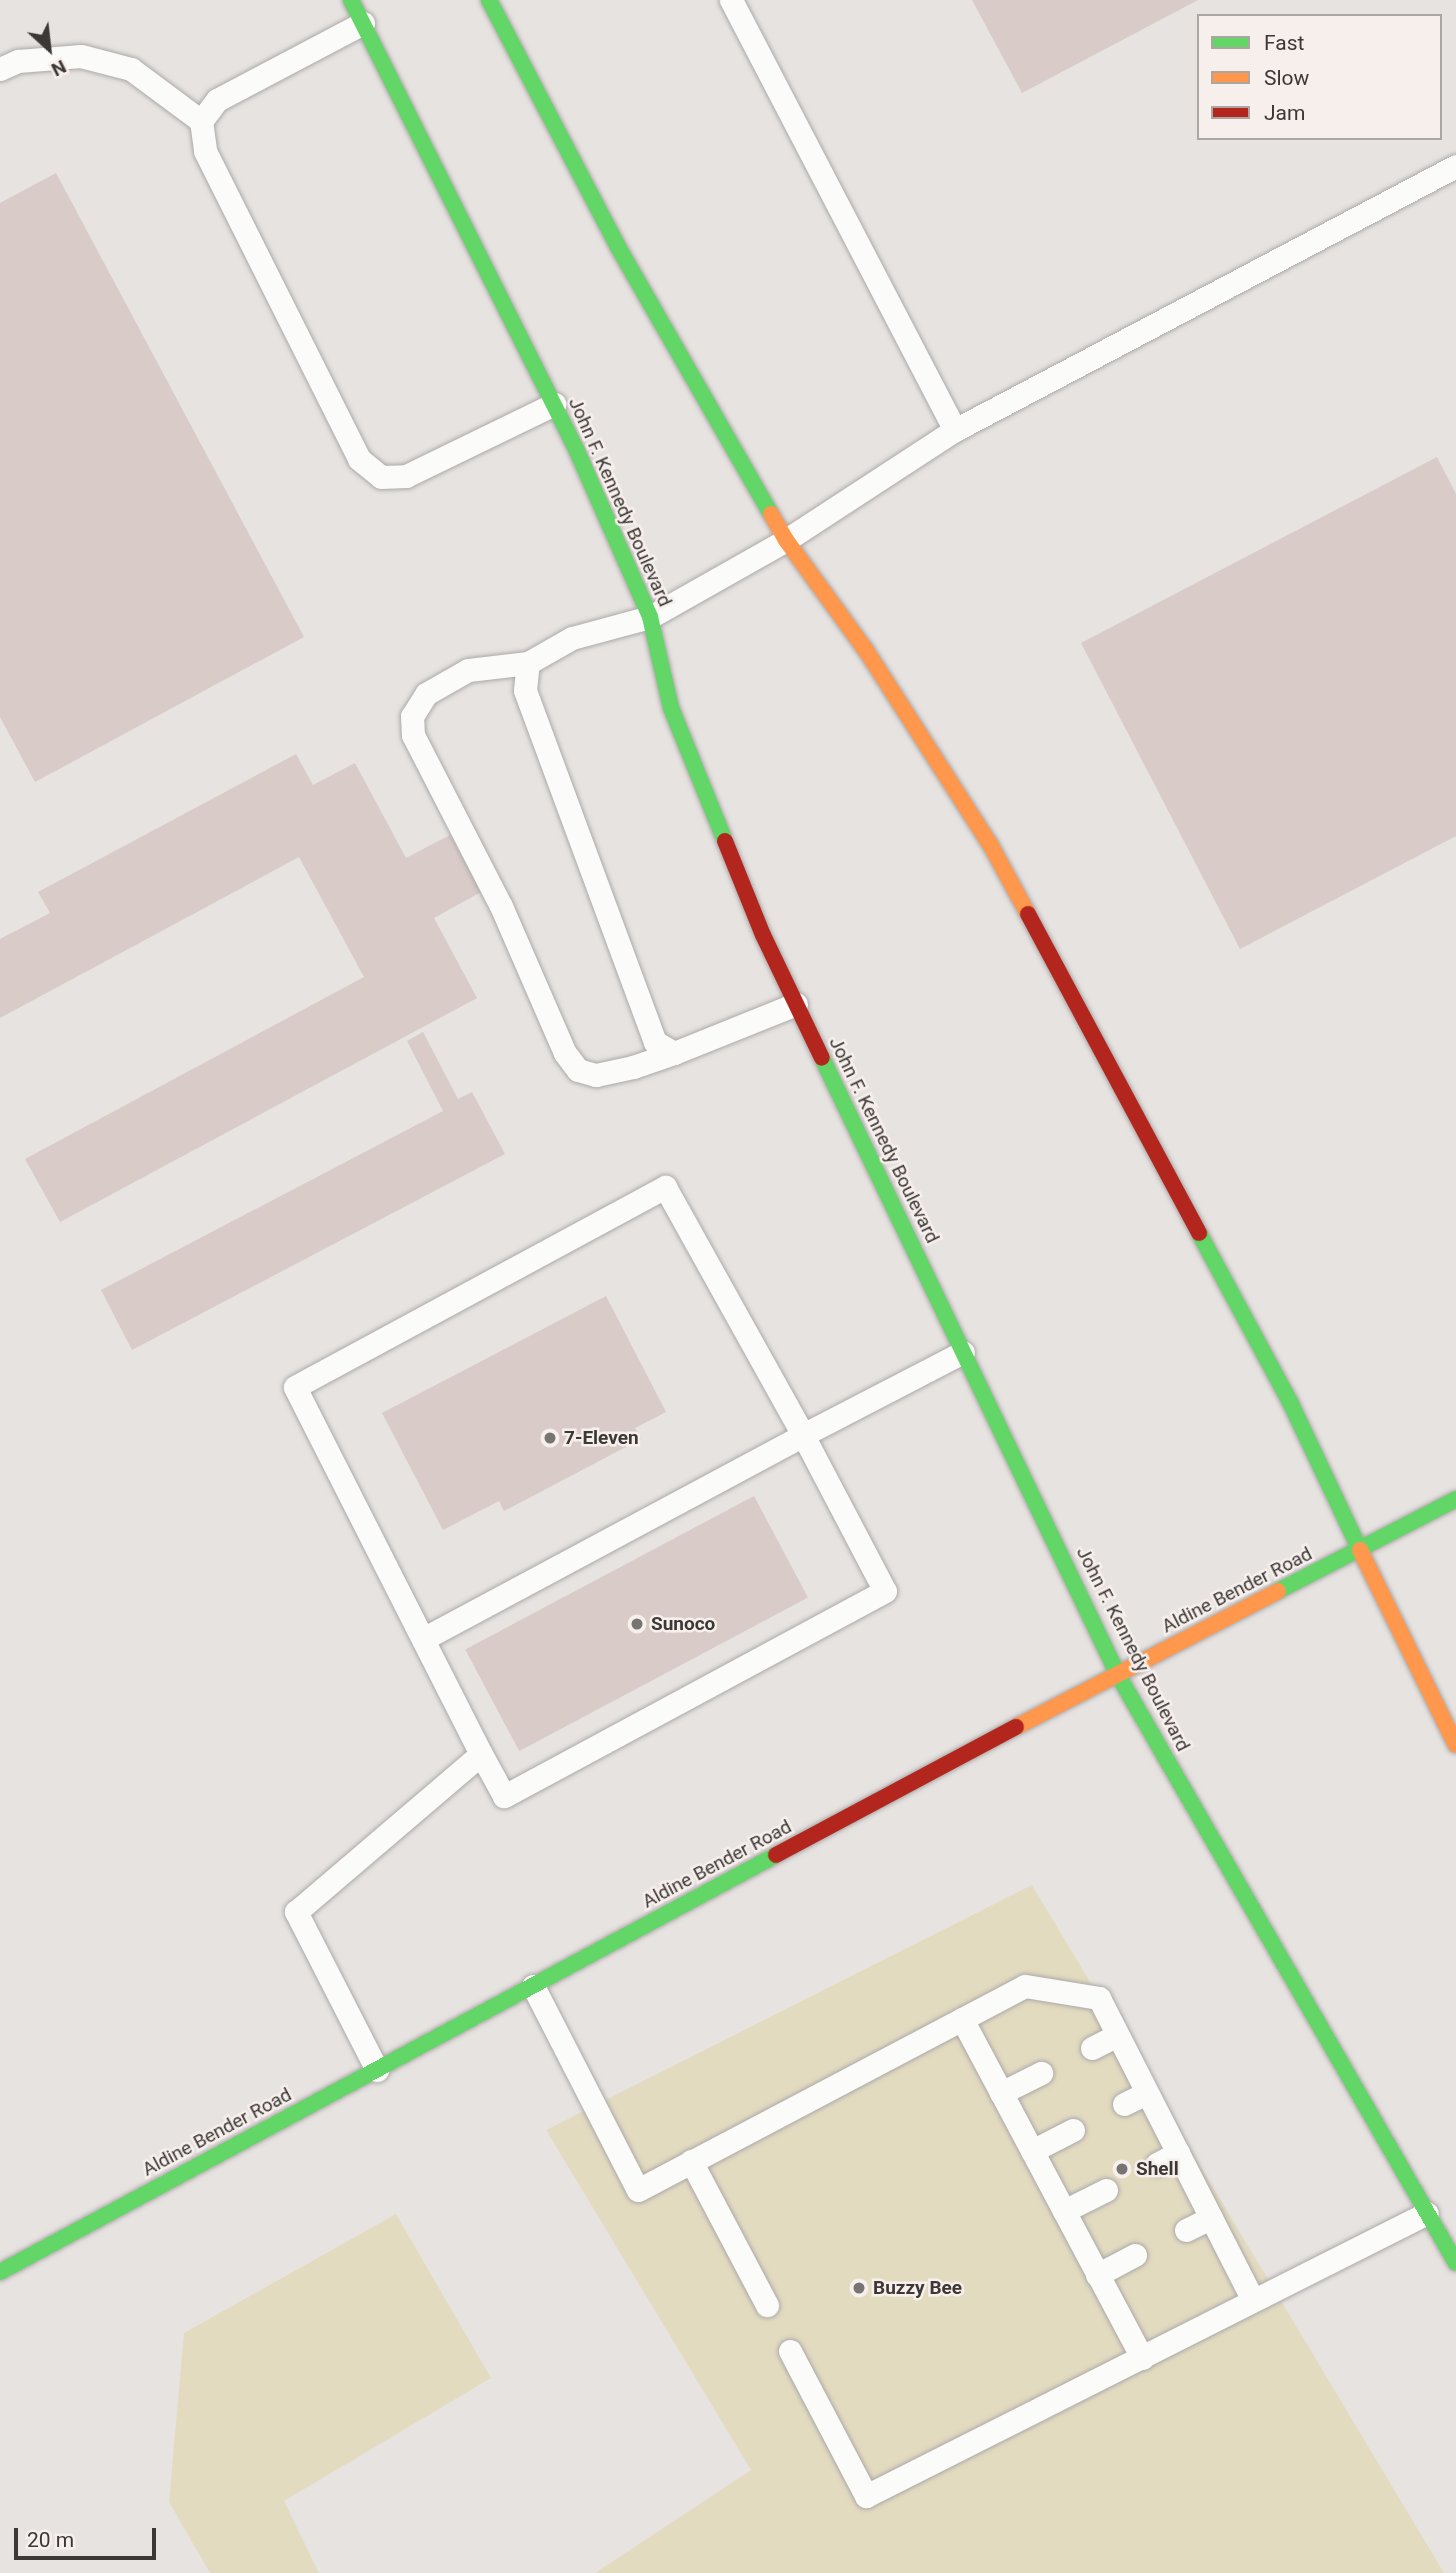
<!DOCTYPE html>
<html>
<head>
<meta charset="utf-8">
<style>
	body { margin:0 }
	#map { position:relative; width:1456px; height:2573px; overflow:hidden; background:#e7e3e1; font-family:Roboto,sans-serif }
	div>[style] { position:absolute }
	.green>* { inset:0; background:#e3dbc0 }
	.building>* { inset:0; background:#d8cbc8; transform-origin:0 0 }
	.roads { filter:drop-shadow(0 0 2px #aca9a8) drop-shadow(0 0 2px #aca9a8) }
	.lane>* { height:23px; margin:-11.5px; padding:0 11.5px; transform-origin:11.5px; border-radius:11.5px; background:#fbfbfa }
	.fast>* { height:16px; margin:-8px; padding:0 8px; transform-origin:8px; border-radius:8px; background:#63d668 }
	.slow>* { height:16px; margin:-8px; padding:0 8px; transform-origin:8px; border-radius:8px; background:#ff974d }
	.jam>* { height:16px; margin:-8px; padding:0 8px; transform-origin:8px; border-radius:8px; background:#b3261e }
	.dots>* { width:19px; height:19px; translate:-50% -50%; box-sizing:border-box; border:4px solid #f7efeb; border-radius:50% }
	span { translate:-50% -50%; white-space:nowrap; text-align:center; line-height:1.15; -webkit-text-stroke:5px #f7efeb; paint-order:stroke }
	.street-label { font-size:19px; color:#3b3836 }
	.poi-label { font-size:19px; color:#3b3836; font-weight:700 }
	.left { translate:0 -50%; text-align:left }
	.legend { position:absolute; left:1197px; top:14px; width:245px; height:126px; box-sizing:border-box; background:#f7efeb; border:2px solid #aca6a3; margin:0; padding:9px 12px; list-style:none; font-size:21px; color:#3b3836 }
	.legend li { display:flex; align-items:center; gap:14px; height:35px }
	.legend b { width:35px; border:2px solid #aca6a3 }
	.north { position:absolute; left:14px; top:14px; width:70px; height:70px; -webkit-text-stroke:5px #f7efeb; paint-order:stroke; rotate:153deg; font-size:19px; font-weight:700; line-height:28px; text-align:center; color:#3b3836 }
	.north::after { content:''; display:block; margin:auto; width:24px; height:32px; background:#3b3836; clip-path:polygon(50% 0,100% 100%,50% 72%,0 100%) }
	.scale { position:absolute; left:14px; top:2528px; width:142px; height:32px; box-sizing:border-box; border:4px solid #3b3836; border-top:0; padding-left:9px; font-size:21px; line-height:24px; white-space:nowrap; color:#3b3836; -webkit-text-stroke:5px #f7efeb; paint-order:stroke }
</style>
</head>
<body>
<div id="map">
	<div class="green">
		<i style="clip-path:polygon(1032px 1885px,1444px 2573px,595px 2573px,751px 2470px,546px 2130px)"></i>
		<i style="clip-path:polygon(396px 2214px,491px 2378px,284px 2501px,319px 2573px,210px 2573px,169px 2502px,184px 2333px)"></i>
	</div>
	<div class="building">
		<i style="clip-path:polygon(972px 0,1198px 0,1022px 93px)"></i>
		<i style="clip-path:polygon(56px 173px,304px 637px,35px 782px,0 717px,0 203px)"></i>
		<i style="clip-path:polygon(1437px 457px,1456px 494px,1456px 836px,1240px 949px,1081px 643px)"></i>
		<i style="clip-path:polygon(296px 754px,313px 785px,355px 763px,406px 858px,450px 835px,481px 892px,434px 918px,477px 998px,60px 1222px,25px 1159px,364px 977px,299px 857px,0 1018px,0 939px,50px 913px,38px 892px)"></i>
		<i style="clip-path:polygon(423px 1032px,458px 1099px,472px 1092px,505px 1154px,132px 1350px,101px 1290px,443px 1111px,407px 1041px)"></i>
		<i style="clip-path:polygon(606px 1296px,666px 1412px,635px 1428px,641px 1439px,504px 1511px,499px 1501px,443px 1530px,382px 1413px)"></i>
		<i style="left:754px;top:1496px;width:115px;height:327px;rotate:62deg"></i>
	</div>
	<div class="roads">
		<div class="lane">
			<i style="left:731px;top:0;width:485px;rotate:62.5deg"></i>
			<i style="left:363px;top:23px;width:165px;rotate:152.2deg"></i>
			<i style="left:217px;top:100px;width:26px;rotate:127deg"></i>
			<i style="left:201px;top:121px;width:30px;rotate:82deg"></i>
			<i style="left:205px;top:151px;width:344px;rotate:63.4deg"></i>
			<i style="left:359px;top:459px;width:28px;rotate:39deg"></i>
			<i style="left:381px;top:477px;width:25px;rotate:-2deg"></i>
			<i style="left:406px;top:476px;width:165px;rotate:-25.9deg"></i>
			<i style="left:0;top:69px;width:20px;rotate:-24deg"></i>
			<i style="left:18px;top:61px;width:63px;rotate:-4.5deg"></i>
			<i style="left:81px;top:56px;width:52px;rotate:14.6deg"></i>
			<i style="left:131px;top:69px;width:87px;rotate:36.6deg"></i>
			<i style="left:528px;top:663px;width:60px;rotate:173.3deg"></i>
			<i style="left:468px;top:670px;width:48px;rotate:150.3deg"></i>
			<i style="left:426px;top:694px;width:26px;rotate:122deg"></i>
			<i style="left:412px;top:716px;width:19px;rotate:87deg"></i>
			<i style="left:413px;top:735px;width:192px;rotate:62.8deg"></i>
			<i style="left:501px;top:906px;width:160px;rotate:66.5deg"></i>
			<i style="left:565px;top:1053px;width:21px;rotate:53deg"></i>
			<i style="left:578px;top:1070px;width:19px;rotate:16deg"></i>
			<i style="left:596px;top:1075px;width:38px;rotate:-12deg"></i>
			<i style="left:633px;top:1067px;width:43px;rotate:-18.9deg"></i>
			<i style="left:796px;top:1004px;width:131px;rotate:158.1deg"></i>
			<i style="left:674px;top:1053px;width:22px;rotate:-150deg"></i>
			<i style="left:655px;top:1042px;width:375px;rotate:-110.3deg"></i>
			<i style="left:525px;top:690px;width:27px;rotate:-84deg"></i>
			<i style="left:528px;top:663px;width:51px;rotate:-29.6deg"></i>
			<i style="left:572px;top:638px;width:81px;rotate:-15.1deg"></i>
			<i style="left:650px;top:617px;width:156px;rotate:-29.5deg"></i>
			<i style="left:786px;top:540px;width:202px;rotate:-33.1deg"></i>
			<i style="left:955px;top:430px;width:566px;rotate:-27.79deg"></i>
			<i style="left:423px;top:1639px;width:431px;rotate:-28.2deg"></i>
			<i style="left:803px;top:1435px;width:176px;rotate:62.3deg"></i>
			<i style="left:885px;top:1591px;width:433px;rotate:151.7deg"></i>
			<i style="left:504px;top:1796px;width:48px;rotate:-118.7deg"></i>
			<i style="left:533px;top:1986px;width:229px;rotate:62.8deg"></i>
			<i style="left:638px;top:2190px;width:437px;rotate:-27.8deg"></i>
			<i style="left:1025px;top:1986px;width:75px;rotate:9.2deg"></i>
			<i style="left:1099px;top:1998px;width:339px;rotate:63deg"></i>
			<i style="left:962px;top:2019px;width:384px;rotate:62deg"></i>
			<i style="left:1092px;top:2048px;width:28px;rotate:-27deg"></i>
			<i style="left:377px;top:2070px;width:178px;rotate:-117.1deg"></i>
			<i style="left:296px;top:1912px;width:243px;rotate:-40.5deg"></i>
			<i style="left:481px;top:1754px;width:411px;rotate:-116.9deg"></i>
			<i style="left:295px;top:1387px;width:421px;rotate:-28.4deg"></i>
			<i style="left:665px;top:1187px;width:284px;rotate:60.9deg"></i>
			<i style="left:803px;top:1435px;width:180px;rotate:-27.4deg"></i>
			<i style="left:1001px;top:2093px;width:45px;rotate:-26.6deg"></i>
			<i style="left:1124px;top:2104px;width:25px;rotate:-26deg"></i>
			<i style="left:1032px;top:2151px;width:46px;rotate:-27.1deg"></i>
			<i style="left:691px;top:2161px;width:163px;rotate:62.2deg"></i>
			<i style="left:1157px;top:2164px;width:24px;rotate:-28deg"></i>
			<i style="left:1064px;top:2211px;width:47px;rotate:-26.6deg"></i>
			<i style="left:1186px;top:2230px;width:28px;rotate:-26deg"></i>
			<i style="left:1097px;top:2275px;width:43px;rotate:-27.8deg"></i>
			<i style="left:790px;top:2351px;width:164px;rotate:62.3deg"></i>
			<i style="left:866px;top:2496px;width:628px;rotate:-26.77deg"></i>
		</div>
		<div class="fast">
			<i style="left:351px;top:0;width:502px;rotate:63.38deg"></i>
			<i style="left:576px;top:449px;width:184px;rotate:66.2deg"></i>
			<i style="left:650px;top:617px;width:93px;rotate:77deg"></i>
			<i style="left:671px;top:708px;width:144px;rotate:67.9deg"></i>
			<i style="left:489px;top:0;width:279px;rotate:62.4deg"></i>
			<i style="left:618px;top:247px;width:308px;rotate:60.2deg"></i>
			<i style="left:822px;top:1058px;width:684px;rotate:64.37deg"></i>
			<i style="left:1199px;top:1233px;width:192px;rotate:61.7deg"></i>
			<i style="left:1290px;top:1402px;width:164px;rotate:64.7deg"></i>
			<i style="left:1278px;top:1591px;width:200px;rotate:-27.3deg"></i>
			<i style="left:1118px;top:1675px;width:678px;rotate:60.11deg"></i>
			<i style="left:0;top:2272px;width:881px;rotate:-28.25deg"></i>
		</div>
		<div class="slow">
			<i style="left:771px;top:514px;width:30px;rotate:60deg"></i>
			<i style="left:786px;top:540px;width:138px;rotate:54.1deg"></i>
			<i style="left:867px;top:652px;width:228px;rotate:57.4deg"></i>
			<i style="left:990px;top:844px;width:80px;rotate:61.5deg"></i>
			<i style="left:1360px;top:1550px;width:217px;rotate:63.8deg"></i>
			<i style="left:1016px;top:1727px;width:295px;rotate:-27.4deg"></i>
		</div>
		<div class="jam">
			<i style="left:725px;top:841px;width:101px;rotate:68deg"></i>
			<i style="left:763px;top:935px;width:136px;rotate:64.4deg"></i>
			<i style="left:1028px;top:914px;width:362px;rotate:61.8deg"></i>
			<i style="left:776px;top:1855px;width:272px;rotate:-28.1deg"></i>
		</div>
	</div>
	<div class="dots">
		<i style="left:550px;top:1438px;background:#777472"></i>
		<i style="left:637px;top:1624px;background:#777472"></i>
		<i style="left:1122px;top:2169px;background:#777472"></i>
		<i style="left:859px;top:2288px;background:#777472"></i>
	</div>
	<div class="street-label">
		<span style="left:620px;top:502px;rotate:66deg">John F. Kennedy Boulevard</span>
		<span style="left:884px;top:1140px;rotate:64deg">John F. Kennedy Boulevard</span>
		<span style="left:1237px;top:1590px;rotate:-27deg">Aldine Bender Road</span>
		<span style="left:1133px;top:1649px;rotate:63deg">John F. Kennedy Boulevard</span>
		<span style="left:717px;top:1864px;rotate:-28deg">Aldine Bender Road</span>
		<span style="left:217px;top:2132px;rotate:-28deg">Aldine Bender Road</span>
	</div>
	<div class="poi-label">
		<span class="left" style="left:564px;top:1438px">7-Eleven</span>
		<span class="left" style="left:651px;top:1624px">Sunoco</span>
		<span class="left" style="left:1136px;top:2169px">Shell</span>
		<span class="left" style="left:873px;top:2288px">Buzzy Bee</span>
	</div>
	<ul class="legend">
	<li><b style="height:9px;background:#63d668"></b>Fast</li>
	<li><b style="height:9px;background:#ff974d"></b>Slow</li>
	<li><b style="height:9px;background:#b3261e"></b>Jam</li>
	</ul>
	<div class="north">N</div>
	<div class="scale">20 m</div>
</div>
</body>
</html>
